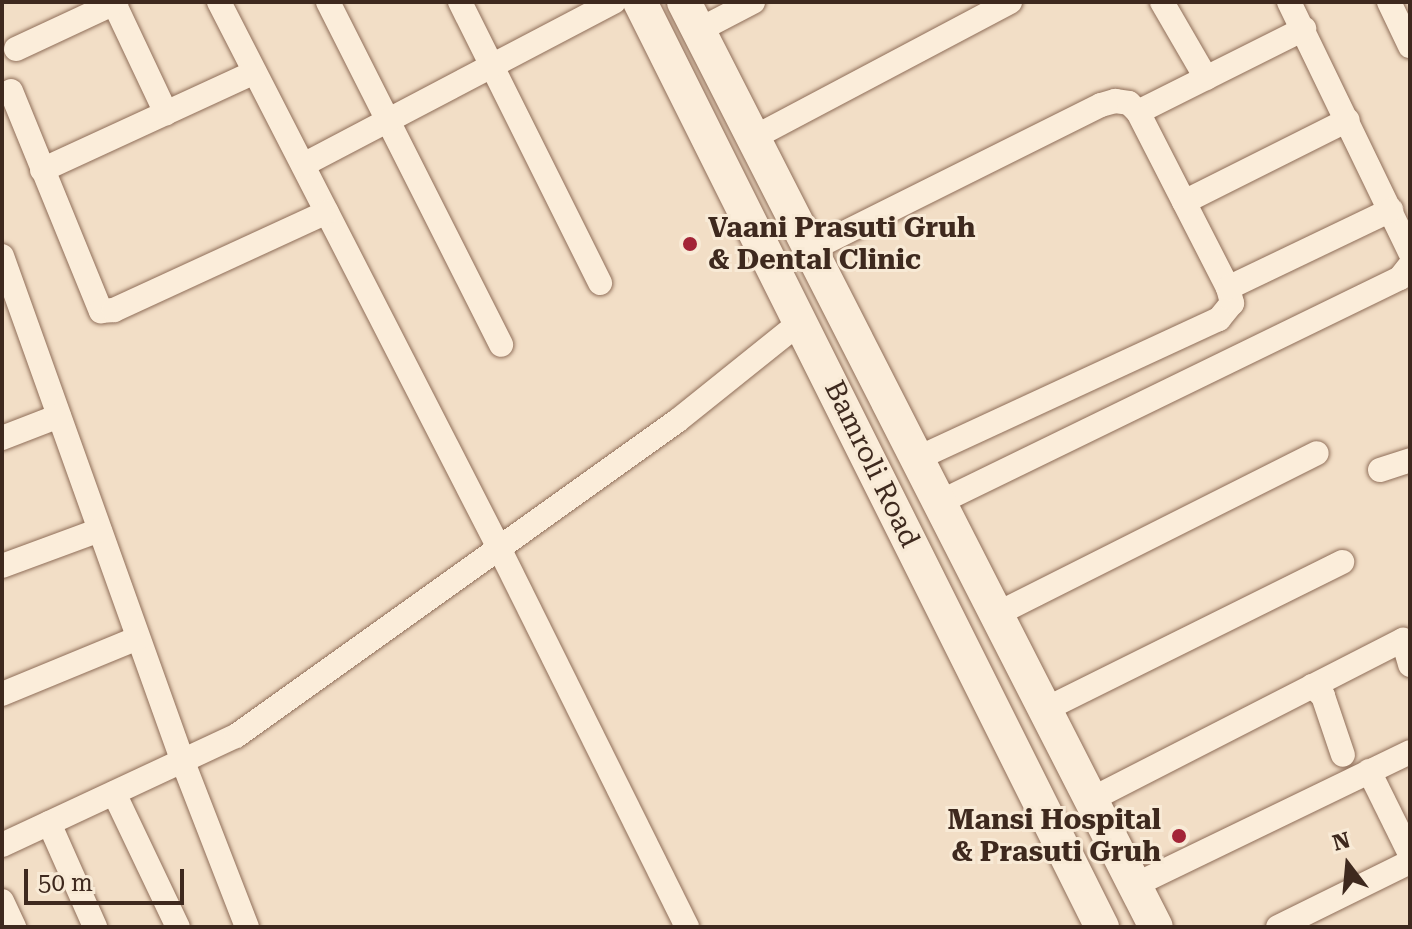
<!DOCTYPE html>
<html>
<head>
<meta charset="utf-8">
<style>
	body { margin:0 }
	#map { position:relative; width:1412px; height:929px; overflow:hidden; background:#f2dec6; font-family:"Roboto Serif",serif }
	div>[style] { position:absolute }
	.roads { filter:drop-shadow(0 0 2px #8f6e59) drop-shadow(0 0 2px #8f6e59) }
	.street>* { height:24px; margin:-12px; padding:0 12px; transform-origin:12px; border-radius:12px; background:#fbedda }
	.secondary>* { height:34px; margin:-17px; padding:0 17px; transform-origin:17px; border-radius:17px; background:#fbedda }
	.dots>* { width:22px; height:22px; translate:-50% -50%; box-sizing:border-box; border:4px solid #f8ead6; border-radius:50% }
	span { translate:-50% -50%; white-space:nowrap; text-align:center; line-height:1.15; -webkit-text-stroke:6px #f8ead6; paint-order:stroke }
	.poi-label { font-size:28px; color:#3e291e; font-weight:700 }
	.left { translate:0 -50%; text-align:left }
	.right { translate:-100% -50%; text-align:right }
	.street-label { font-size:28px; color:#3e291e }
	.frame { position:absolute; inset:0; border:4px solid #3e291e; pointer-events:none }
	.north { position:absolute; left:1308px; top:825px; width:80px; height:80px; -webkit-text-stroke:6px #f8ead6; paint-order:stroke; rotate:344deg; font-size:22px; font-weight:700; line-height:32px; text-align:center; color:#3e291e }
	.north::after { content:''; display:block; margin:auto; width:28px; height:36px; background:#3e291e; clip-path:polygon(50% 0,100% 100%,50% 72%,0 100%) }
	.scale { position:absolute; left:24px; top:869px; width:160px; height:36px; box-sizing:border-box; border:4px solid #3e291e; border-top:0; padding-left:10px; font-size:24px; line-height:28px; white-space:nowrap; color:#3e291e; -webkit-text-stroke:6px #f8ead6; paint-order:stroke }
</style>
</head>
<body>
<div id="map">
	<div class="roads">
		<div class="street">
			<i style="left:219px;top:2px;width:616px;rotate:62.85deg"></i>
			<i style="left:500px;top:550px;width:421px;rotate:63.6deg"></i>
			<i style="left:328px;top:2px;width:384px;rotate:63.2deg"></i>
			<i style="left:460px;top:2px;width:314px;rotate:63.5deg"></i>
			<i style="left:1162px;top:2px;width:88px;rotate:59.9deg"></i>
			<i style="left:1289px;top:2px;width:278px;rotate:64.2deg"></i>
			<i style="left:1389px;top:2px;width:49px;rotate:64.5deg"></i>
			<i style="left:114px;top:3px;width:122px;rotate:64.7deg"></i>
			<i style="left:699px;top:30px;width:61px;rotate:-27.4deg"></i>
			<i style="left:16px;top:49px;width:111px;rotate:-25deg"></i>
			<i style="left:11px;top:91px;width:238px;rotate:67.8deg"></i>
			<i style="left:101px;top:311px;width:13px;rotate:-4deg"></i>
			<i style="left:114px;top:310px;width:234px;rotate:-24.7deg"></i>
			<i style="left:1138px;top:112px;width:186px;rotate:-26.6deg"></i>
			<i style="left:753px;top:138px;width:291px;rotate:-27.9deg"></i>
			<i style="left:303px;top:165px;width:351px;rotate:-27.7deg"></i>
			<i style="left:42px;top:170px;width:234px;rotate:-24.7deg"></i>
			<i style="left:1184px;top:202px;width:183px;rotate:-26.6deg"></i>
			<i style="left:810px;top:250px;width:325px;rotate:-26.5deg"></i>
			<i style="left:1101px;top:105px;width:15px;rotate:-16deg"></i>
			<i style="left:1115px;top:101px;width:14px;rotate:8deg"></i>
			<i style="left:1129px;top:103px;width:13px;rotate:45deg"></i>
			<i style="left:1138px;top:112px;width:198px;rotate:62.9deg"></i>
			<i style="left:1228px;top:288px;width:16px;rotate:75deg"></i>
			<i style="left:1232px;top:303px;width:21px;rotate:129deg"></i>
			<i style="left:1219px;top:319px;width:334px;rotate:155.2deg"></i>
			<i style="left:2px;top:256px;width:537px;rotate:70.32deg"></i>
			<i style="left:183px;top:762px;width:177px;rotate:68.8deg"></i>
			<i style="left:1228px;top:288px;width:181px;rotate:-25.6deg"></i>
			<i style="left:2px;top:438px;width:61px;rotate:-21.1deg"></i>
			<i style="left:1380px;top:470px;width:32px;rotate:-18deg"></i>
			<i style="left:938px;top:503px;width:514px;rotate:-25.97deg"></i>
			<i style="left:1400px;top:278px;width:16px;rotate:-52deg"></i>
			<i style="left:2px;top:566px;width:104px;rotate:-20.2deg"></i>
			<i style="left:995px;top:615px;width:360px;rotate:-26.7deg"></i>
			<i style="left:1312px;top:686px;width:15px;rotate:42deg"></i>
			<i style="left:1323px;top:696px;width:62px;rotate:71.3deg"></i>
			<i style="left:2px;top:694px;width:147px;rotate:-22.4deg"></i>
			<i style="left:1044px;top:710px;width:333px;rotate:-26.4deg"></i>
			<i style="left:1369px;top:771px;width:93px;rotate:63.7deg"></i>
			<i style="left:114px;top:793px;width:148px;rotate:64.5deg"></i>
			<i style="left:1090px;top:800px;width:352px;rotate:-27.1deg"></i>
			<i style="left:1403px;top:640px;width:26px;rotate:74deg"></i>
			<i style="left:49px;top:823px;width:114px;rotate:66.1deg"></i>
			<i style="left:2px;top:845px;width:258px;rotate:-25deg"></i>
			<i style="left:236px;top:736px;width:542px;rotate:-35.54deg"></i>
			<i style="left:677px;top:421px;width:160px;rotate:-38.7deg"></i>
			<i style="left:1135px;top:885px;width:305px;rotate:-25.8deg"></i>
			<i style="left:2px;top:901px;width:29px;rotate:65deg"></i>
			<i style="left:1278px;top:927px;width:147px;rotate:-26.2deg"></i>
		</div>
		<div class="secondary">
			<i style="left:640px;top:2px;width:1034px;rotate:63.46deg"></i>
			<i style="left:684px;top:2px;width:1038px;rotate:62.97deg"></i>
		</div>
	</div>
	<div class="dots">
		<i style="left:690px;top:244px;background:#a32437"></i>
		<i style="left:1179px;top:836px;background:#a32437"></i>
	</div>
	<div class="poi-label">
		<span class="left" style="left:708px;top:244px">Vaani Prasuti Gruh<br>&amp; Dental Clinic</span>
		<span class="right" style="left:1161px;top:836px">Mansi Hospital<br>&amp; Prasuti Gruh</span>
	</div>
	<div class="street-label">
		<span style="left:872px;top:464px;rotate:64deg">Bamroli Road</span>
	</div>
	<div class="frame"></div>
	<div class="north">N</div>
	<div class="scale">50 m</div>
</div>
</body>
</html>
